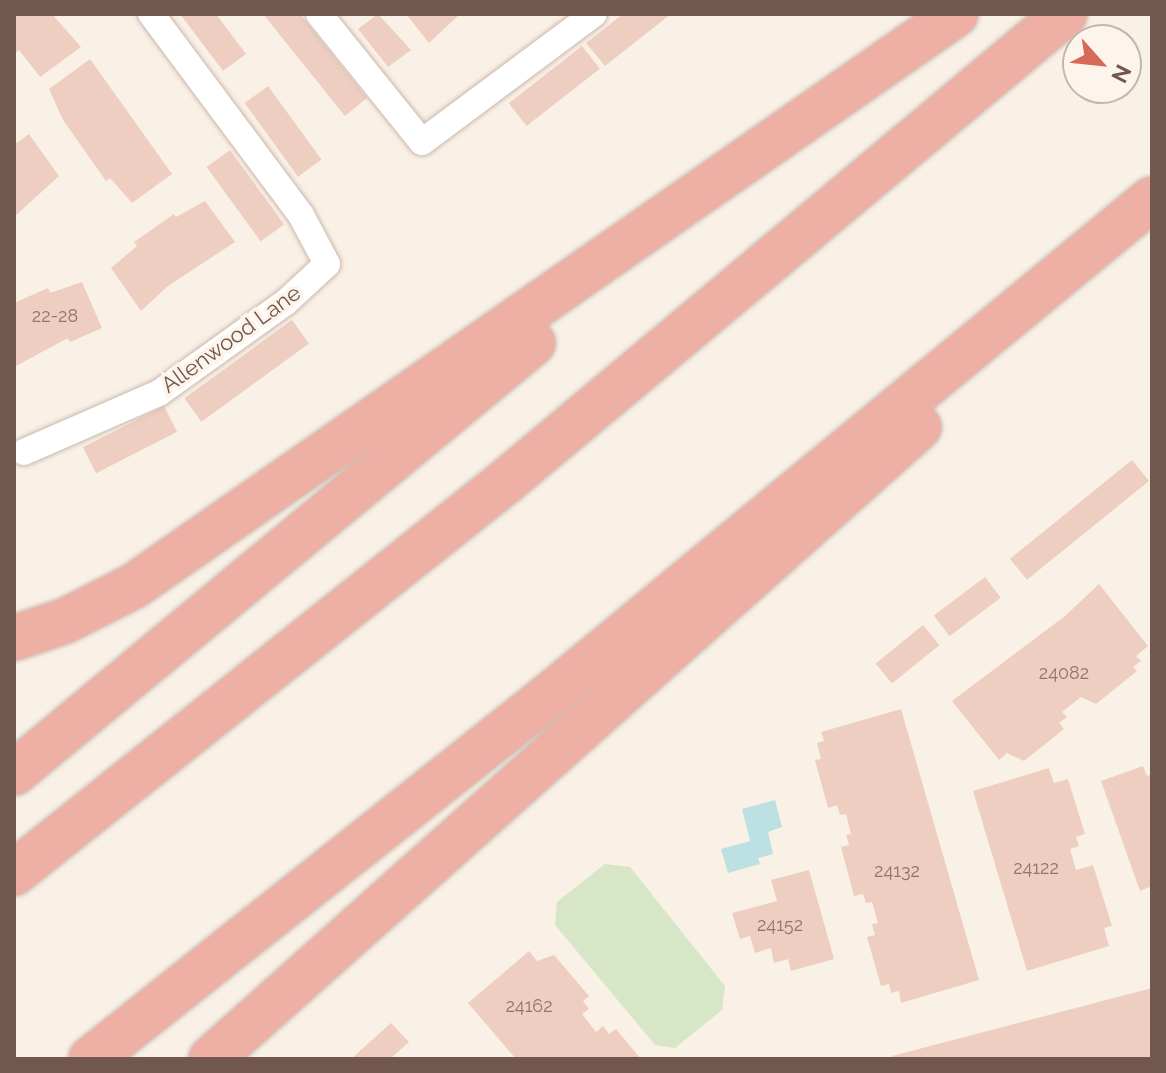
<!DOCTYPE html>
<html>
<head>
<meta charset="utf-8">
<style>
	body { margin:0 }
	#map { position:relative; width:1166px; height:1073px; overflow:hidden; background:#faf1e6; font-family:Raleway,sans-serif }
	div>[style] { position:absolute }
	.green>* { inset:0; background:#d6e6c6 }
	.water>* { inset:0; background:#bde0e2 }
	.building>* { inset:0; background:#edcec1; transform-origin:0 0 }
	.roads { filter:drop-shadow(0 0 2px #cbb8ae) drop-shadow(0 0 2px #cbb8ae) }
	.minor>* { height:26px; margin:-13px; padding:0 13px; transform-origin:13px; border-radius:13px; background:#fff }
	.motorway>* { height:44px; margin:-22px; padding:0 22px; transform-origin:22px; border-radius:22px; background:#eeb0a4 }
	span { translate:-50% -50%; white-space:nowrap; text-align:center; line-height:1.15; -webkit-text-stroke:7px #fdf5ec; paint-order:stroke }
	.number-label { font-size:18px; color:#90756b }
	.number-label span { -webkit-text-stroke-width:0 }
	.street-label { font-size:22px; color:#71574e }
	.frame { position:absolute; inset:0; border:16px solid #71574e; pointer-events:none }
	.north { position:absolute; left:1062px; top:24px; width:80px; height:80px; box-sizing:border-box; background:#fdf5ec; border:2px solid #c5b6ad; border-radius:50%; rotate:117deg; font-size:22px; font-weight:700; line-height:32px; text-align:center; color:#71574e }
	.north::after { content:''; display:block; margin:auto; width:28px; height:36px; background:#d76958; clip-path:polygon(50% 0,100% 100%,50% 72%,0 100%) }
</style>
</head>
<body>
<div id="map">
	<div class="green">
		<i style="clip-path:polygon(605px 864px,630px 867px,725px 986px,722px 1010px,675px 1048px,655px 1045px,555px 925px,557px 902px)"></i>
	</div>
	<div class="water">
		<i style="clip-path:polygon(775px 800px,782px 827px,768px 832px,773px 854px,758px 858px,760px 864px,728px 873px,721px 849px,750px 841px,742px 809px)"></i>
	</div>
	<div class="building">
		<i style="clip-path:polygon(14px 14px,52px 14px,81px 47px,40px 77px,19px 50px,14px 54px)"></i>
		<i style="clip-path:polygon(180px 14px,216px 14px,246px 54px,223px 71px)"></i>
		<i style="clip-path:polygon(263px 14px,300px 14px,367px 98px,345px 116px)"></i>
		<i style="clip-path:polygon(378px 14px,411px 50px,388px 67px,358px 29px)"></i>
		<i style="clip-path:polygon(406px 14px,460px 14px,429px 43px)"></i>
		<i style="clip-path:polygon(623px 14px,671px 14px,605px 66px,586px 43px)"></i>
		<i style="left:582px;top:46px;width:29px;height:93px;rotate:52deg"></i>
		<i style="clip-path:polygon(90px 59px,172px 174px,132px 203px,110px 178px,106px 181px,63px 120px,49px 89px)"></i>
		<i style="left:268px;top:86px;width:91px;height:29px;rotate:54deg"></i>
		<i style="clip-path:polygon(29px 134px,59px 176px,14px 217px,14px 145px)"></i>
		<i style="left:230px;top:150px;width:92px;height:29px;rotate:54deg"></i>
		<i style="clip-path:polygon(205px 201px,235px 242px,168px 286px,141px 311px,111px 268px,137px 246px,134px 242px,174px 214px,176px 217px)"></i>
		<i style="clip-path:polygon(82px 282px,102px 328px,70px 342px,68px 338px,14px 367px,14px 303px,48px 288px,50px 293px)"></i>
		<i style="left:292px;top:320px;width:29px;height:133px;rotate:54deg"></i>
		<i style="left:164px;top:406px;width:29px;height:91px;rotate:63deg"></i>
		<i style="left:1132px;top:460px;width:27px;height:157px;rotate:51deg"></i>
		<i style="left:985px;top:577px;width:26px;height:64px;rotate:53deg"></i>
		<i style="clip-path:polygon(1099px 584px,1148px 646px,1136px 656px,1141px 661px,1133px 667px,1137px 671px,1096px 704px,1081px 697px,1062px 712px,1067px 717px,1059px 723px,1064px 729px,1024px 761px,1007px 753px,999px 760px,952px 701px,1065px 616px)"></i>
		<i style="left:923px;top:625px;width:26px;height:61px;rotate:51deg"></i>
		<i style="clip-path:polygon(901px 709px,979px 980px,901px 1003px,899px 991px,891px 993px,889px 984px,881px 986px,867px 937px,875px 935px,872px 924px,878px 923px,872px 902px,866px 903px,863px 894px,854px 896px,841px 847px,849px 845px,846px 835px,851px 834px,846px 814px,840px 815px,837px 805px,828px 808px,815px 760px,821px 759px,817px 743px,824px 741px,821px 732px)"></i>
		<i style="clip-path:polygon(1143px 766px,1147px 776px,1152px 774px,1152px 886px,1140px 891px,1101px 781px)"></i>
		<i style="clip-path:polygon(1049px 768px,1054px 783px,1068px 779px,1085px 834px,1076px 837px,1079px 846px,1070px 849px,1076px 870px,1093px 865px,1112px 926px,1104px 928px,1109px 946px,1027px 971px,973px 791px)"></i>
		<i style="clip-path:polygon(809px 870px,834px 959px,791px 971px,788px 959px,774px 963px,771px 948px,755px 953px,750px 936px,740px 939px,732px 913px,777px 901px,771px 880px)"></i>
		<i style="clip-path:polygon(529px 951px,537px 961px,554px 955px,589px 996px,583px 1001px,589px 1009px,582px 1014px,596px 1032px,603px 1026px,609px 1034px,616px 1029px,641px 1059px,516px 1059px,468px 1003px)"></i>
		<i style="clip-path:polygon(1152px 988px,1152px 1059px,893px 1059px,892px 1056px)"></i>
		<i style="clip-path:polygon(391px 1023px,409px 1042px,390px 1059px,351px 1059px)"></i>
	</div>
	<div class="roads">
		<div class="minor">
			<i style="left:319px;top:14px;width:164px;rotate:51.2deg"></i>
			<i style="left:422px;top:142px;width:214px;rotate:-36.7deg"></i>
			<i style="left:24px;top:452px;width:147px;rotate:-23.6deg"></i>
			<i style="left:159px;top:393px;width:156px;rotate:-35.6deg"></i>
			<i style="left:286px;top:302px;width:56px;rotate:-42.8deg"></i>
			<i style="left:327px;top:264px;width:55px;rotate:-118deg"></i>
			<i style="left:301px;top:215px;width:251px;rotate:-126.7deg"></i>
		</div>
		<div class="motorway">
			<i style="left:14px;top:638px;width:54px;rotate:-18.4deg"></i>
			<i style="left:65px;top:621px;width:77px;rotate:-26.9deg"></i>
			<i style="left:134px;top:586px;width:1001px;rotate:-34.83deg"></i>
			<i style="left:14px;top:773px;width:674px;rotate:-39.64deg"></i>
			<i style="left:14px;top:873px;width:626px;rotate:-38.52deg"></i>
			<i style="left:504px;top:483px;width:731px;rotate:-39.9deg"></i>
			<i style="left:91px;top:1059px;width:584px;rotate:-38.4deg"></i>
			<i style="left:549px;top:696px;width:781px;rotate:-39.5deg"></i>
			<i style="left:211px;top:1059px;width:949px;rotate:-41.75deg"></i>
		</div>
	</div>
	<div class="number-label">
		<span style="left:55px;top:316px">22-28</span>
		<span style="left:1064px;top:673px">24082</span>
		<span style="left:1036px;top:868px">24122</span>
		<span style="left:897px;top:871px">24132</span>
		<span style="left:780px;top:925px">24152</span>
		<span style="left:529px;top:1006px">24162</span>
	</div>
	<div class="street-label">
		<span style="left:231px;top:339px;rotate:-36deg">Allenwood Lane</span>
	</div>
	<div class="frame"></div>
	<div class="north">N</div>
</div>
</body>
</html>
